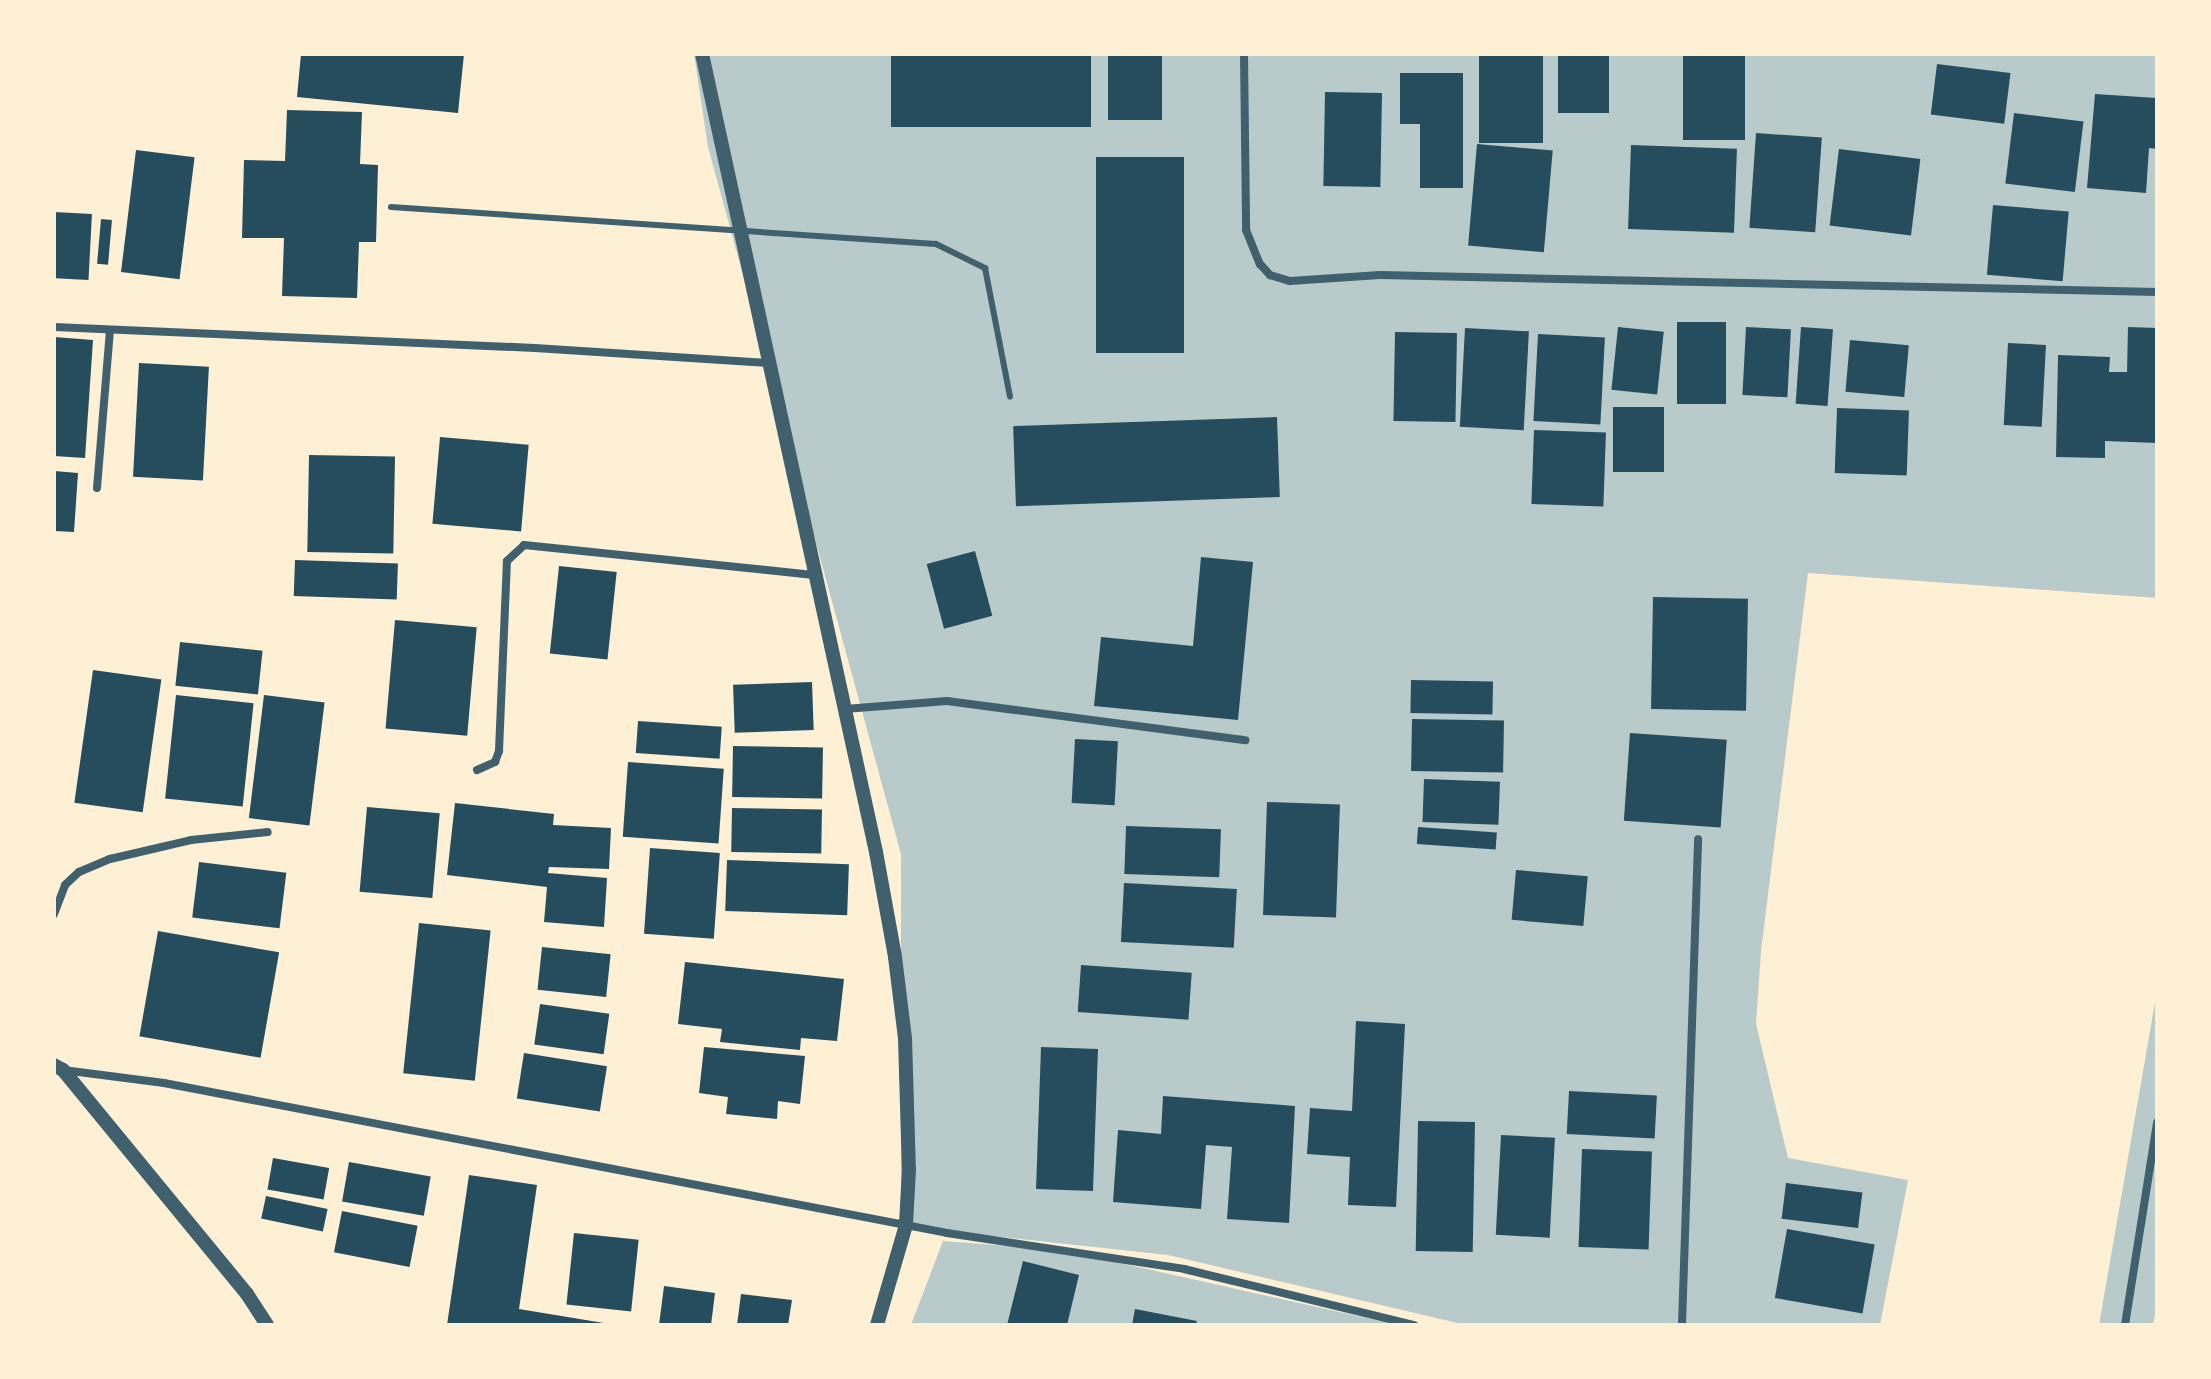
<!DOCTYPE html>
<html>
<head>
<meta charset="utf-8">
<style>
	body { margin:0 }
	#map { position:relative; width:2211px; height:1379px; overflow:hidden; background:#fdf0d5; font-family:Manrope,sans-serif }
	div>[style] { position:absolute }
	.green>* { inset:0; background:#b9caca }
	.building>* { inset:0; background:#264d5e; transform-origin:0 0 }
	.service>* { height:6px; margin:-3px; padding:0 3px; transform-origin:3px; border-radius:3px; background:#3f606c }
	.minor>* { height:8px; margin:-4px; padding:0 4px; transform-origin:4px; border-radius:4px; background:#3f606c }
	.tertiary>* { height:14px; margin:-7px; padding:0 7px; transform-origin:7px; border-radius:7px; background:#3f606c }
	span { translate:-50% -50%; white-space:nowrap; text-align:center; line-height:1.15; -webkit-text-stroke:7px #fdf0d5; paint-order:stroke }
	.frame { position:absolute; inset:0; border:56px solid #fdf0d5; pointer-events:none }
</style>
</head>
<body>
<div id="map">
	<div class="green">
		<i style="clip-path:polygon(694px 54px,2157px 54px,2157px 598px,1808px 573px,1761px 951px,1756px 1024px,1788px 1158px,1908px 1180px,1880px 1325px,1466px 1325px,1168px 1255px,901px 1226px,901px 854px,708px 147px)"></i>
		<i style="clip-path:polygon(2157px 991px,2157px 1303px,2153px 1325px,2099px 1325px)"></i>
		<i style="clip-path:polygon(943px 1241px,1062px 1250px,1398px 1325px,911px 1325px)"></i>
	</div>
	<div class="building">
		<i style="clip-path:polygon(301px 54px,464px 54px,458px 113px,297px 97px)"></i>
		<i style="left:891px;top:54px;width:200px;height:73px"></i>
		<i style="left:1108px;top:54px;width:54px;height:66px"></i>
		<i style="left:1479px;top:54px;width:64px;height:89px"></i>
		<i style="left:1558px;top:54px;width:51px;height:59px"></i>
		<i style="left:1683px;top:54px;width:62px;height:86px"></i>
		<i style="left:1937px;top:64px;width:74px;height:51px;rotate:7deg"></i>
		<i style="clip-path:polygon(1400px 73px,1463px 73px,1463px 188px,1420px 188px,1420px 124px,1400px 124px)"></i>
		<i style="left:1325px;top:92px;width:57px;height:94px;rotate:1deg"></i>
		<i style="clip-path:polygon(2095px 94px,2157px 98px,2157px 149px,2149px 148px,2146px 193px,2087px 188px)"></i>
		<i style="clip-path:polygon(287px 110px,362px 112px,360px 164px,378px 165px,376px 242px,359px 242px,357px 298px,282px 296px,284px 238px,242px 238px,244px 160px,285px 161px)"></i>
		<i style="left:2014px;top:113px;width:70px;height:71px;rotate:7deg"></i>
		<i style="left:1756px;top:133px;width:66px;height:95px;rotate:4deg"></i>
		<i style="left:1477px;top:144px;width:76px;height:102px;rotate:5deg"></i>
		<i style="left:1631px;top:145px;width:106px;height:84px;rotate:2deg"></i>
		<i style="left:1839px;top:149px;width:82px;height:77px;rotate:7deg"></i>
		<i style="left:136px;top:150px;width:59px;height:123px;rotate:7deg"></i>
		<i style="left:1096px;top:157px;width:88px;height:196px"></i>
		<i style="left:1993px;top:205px;width:76px;height:70px;rotate:5deg"></i>
		<i style="left:54px;top:212px;width:38px;height:66px;rotate:3deg"></i>
		<i style="left:101px;top:219px;width:11px;height:45px;rotate:5deg"></i>
		<i style="left:1677px;top:322px;width:49px;height:82px"></i>
		<i style="left:1618px;top:327px;width:46px;height:63px;rotate:6deg"></i>
		<i style="left:1746px;top:327px;width:45px;height:68px;rotate:3deg"></i>
		<i style="left:1801px;top:327px;width:32px;height:77px;rotate:4deg"></i>
		<i style="clip-path:polygon(2128px 327px,2157px 328px,2157px 443px,2105px 441px,2105px 458px,2056px 457px,2058px 355px,2110px 357px,2109px 372px,2127px 372px)"></i>
		<i style="left:1465px;top:328px;width:64px;height:99px;rotate:3deg"></i>
		<i style="left:1395px;top:332px;width:62px;height:89px;rotate:1deg"></i>
		<i style="left:1538px;top:334px;width:67px;height:87px;rotate:3deg"></i>
		<i style="clip-path:polygon(54px 337px,93px 340px,85px 458px,54px 456px)"></i>
		<i style="left:1850px;top:340px;width:59px;height:52px;rotate:5deg"></i>
		<i style="left:2008px;top:343px;width:38px;height:82px;rotate:3deg"></i>
		<i style="left:139px;top:363px;width:70px;height:114px;rotate:3deg"></i>
		<i style="left:1613px;top:407px;width:51px;height:65px"></i>
		<i style="left:1837px;top:408px;width:72px;height:65px;rotate:2deg"></i>
		<i style="left:1277px;top:417px;width:80px;height:264px;rotate:88deg"></i>
		<i style="left:1534px;top:430px;width:72px;height:74px;rotate:2deg"></i>
		<i style="left:440px;top:437px;width:89px;height:87px;rotate:5deg"></i>
		<i style="left:309px;top:455px;width:86px;height:97px;rotate:1deg"></i>
		<i style="clip-path:polygon(54px 471px,78px 473px,74px 532px,54px 531px)"></i>
		<i style="left:975px;top:551px;width:67px;height:50px;rotate:75deg"></i>
		<i style="clip-path:polygon(1201px 557px,1253px 562px,1238px 720px,1094px 706px,1101px 637px,1193px 646px)"></i>
		<i style="left:295px;top:560px;width:103px;height:36px;rotate:2deg"></i>
		<i style="left:559px;top:566px;width:58px;height:88px;rotate:6deg"></i>
		<i style="left:1653px;top:597px;width:95px;height:112px;rotate:1deg"></i>
		<i style="left:395px;top:620px;width:82px;height:109px;rotate:5deg"></i>
		<i style="left:180px;top:642px;width:83px;height:44px;rotate:6deg"></i>
		<i style="left:93px;top:670px;width:69px;height:134px;rotate:8deg"></i>
		<i style="left:1411px;top:680px;width:82px;height:33px;rotate:1deg"></i>
		<i style="left:812px;top:682px;width:48px;height:79px;rotate:88deg"></i>
		<i style="left:176px;top:695px;width:78px;height:104px;rotate:6deg"></i>
		<i style="left:264px;top:695px;width:61px;height:124px;rotate:7deg"></i>
		<i style="left:1412px;top:719px;width:92px;height:52px;rotate:1deg"></i>
		<i style="left:638px;top:721px;width:84px;height:32px;rotate:4deg"></i>
		<i style="left:1630px;top:733px;width:97px;height:88px;rotate:4deg"></i>
		<i style="left:1075px;top:739px;width:43px;height:64px;rotate:3deg"></i>
		<i style="left:733px;top:746px;width:90px;height:51px;rotate:1deg"></i>
		<i style="left:628px;top:762px;width:96px;height:75px;rotate:4deg"></i>
		<i style="left:1424px;top:779px;width:76px;height:43px;rotate:2deg"></i>
		<i style="left:1267px;top:802px;width:73px;height:113px;rotate:2deg"></i>
		<i style="clip-path:polygon(455px 803px,554px 814px,553px 825px,611px 828px,609px 869px,549px 867px,548px 873px,607px 878px,604px 927px,544px 922px,547px 887px,447px 875px)"></i>
		<i style="left:367px;top:807px;width:73px;height:85px;rotate:5deg"></i>
		<i style="left:732px;top:808px;width:90px;height:44px;rotate:1deg"></i>
		<i style="left:1126px;top:826px;width:95px;height:48px;rotate:2deg"></i>
		<i style="left:1418px;top:827px;width:79px;height:17px;rotate:4deg"></i>
		<i style="left:650px;top:848px;width:70px;height:86px;rotate:4deg"></i>
		<i style="left:727px;top:860px;width:122px;height:51px;rotate:2deg"></i>
		<i style="left:199px;top:862px;width:88px;height:56px;rotate:7deg"></i>
		<i style="left:1516px;top:870px;width:72px;height:50px;rotate:5deg"></i>
		<i style="left:1124px;top:883px;width:113px;height:59px;rotate:3deg"></i>
		<i style="left:419px;top:923px;width:72px;height:151px;rotate:6deg"></i>
		<i style="left:158px;top:931px;width:123px;height:107px;rotate:10deg"></i>
		<i style="left:542px;top:947px;width:69px;height:43px;rotate:6deg"></i>
		<i style="clip-path:polygon(685px 962px,844px 979px,837px 1041px,801px 1038px,800px 1050px,720px 1042px,722px 1029px,678px 1024px)"></i>
		<i style="left:1081px;top:965px;width:111px;height:47px;rotate:4deg"></i>
		<i style="left:540px;top:1004px;width:70px;height:41px;rotate:8deg"></i>
		<i style="clip-path:polygon(1356px 1021px,1405px 1024px,1396px 1207px,1348px 1205px,1350px 1157px,1307px 1154px,1310px 1108px,1352px 1111px)"></i>
		<i style="clip-path:polygon(704px 1047px,805px 1056px,800px 1104px,778px 1101px,777px 1119px,726px 1114px,728px 1097px,699px 1093px)"></i>
		<i style="left:1041px;top:1047px;width:57px;height:142px;rotate:2deg"></i>
		<i style="left:524px;top:1053px;width:84px;height:46px;rotate:9deg"></i>
		<i style="left:1569px;top:1091px;width:88px;height:43px;rotate:3deg"></i>
		<i style="clip-path:polygon(1163px 1096px,1295px 1106px,1289px 1223px,1227px 1219px,1232px 1147px,1206px 1145px,1201px 1209px,1113px 1202px,1118px 1130px,1161px 1134px)"></i>
		<i style="left:1418px;top:1121px;width:57px;height:130px;rotate:1deg"></i>
		<i style="left:1501px;top:1135px;width:54px;height:100px;rotate:3deg"></i>
		<i style="left:1582px;top:1149px;width:70px;height:98px;rotate:2deg"></i>
		<i style="left:273px;top:1158px;width:57px;height:32px;rotate:10deg"></i>
		<i style="left:349px;top:1162px;width:83px;height:40px;rotate:10deg"></i>
		<i style="clip-path:polygon(469px 1175px,537px 1185px,519px 1309px,616px 1325px,447px 1325px)"></i>
		<i style="left:1786px;top:1183px;width:77px;height:36px;rotate:7deg"></i>
		<i style="left:266px;top:1196px;width:63px;height:23px;rotate:12deg"></i>
		<i style="left:342px;top:1211px;width:77px;height:42px;rotate:11deg"></i>
		<i style="left:1787px;top:1229px;width:89px;height:70px;rotate:10deg"></i>
		<i style="left:574px;top:1233px;width:65px;height:72px;rotate:6deg"></i>
		<i style="clip-path:polygon(1023px 1261px,1079px 1275px,1067px 1325px,1007px 1325px)"></i>
		<i style="clip-path:polygon(664px 1286px,715px 1293px,711px 1325px,659px 1325px)"></i>
		<i style="clip-path:polygon(741px 1294px,792px 1300px,788px 1325px,737px 1325px)"></i>
		<i style="clip-path:polygon(1135px 1309px,1197px 1321px,1196px 1325px,1132px 1325px)"></i>
	</div>
	<div class="service">
		<i style="left:391px;top:207px;width:546px;rotate:3.88deg"></i>
		<i style="left:936px;top:244px;width:55px;rotate:26.1deg"></i>
		<i style="left:985px;top:268px;width:131px;rotate:79deg"></i>
	</div>
	<div class="minor">
		<i style="left:1244px;top:54px;width:176px;rotate:89.3deg"></i>
		<i style="left:1246px;top:230px;width:37px;rotate:68deg"></i>
		<i style="left:1260px;top:264px;width:15px;rotate:48deg"></i>
		<i style="left:1270px;top:275px;width:21px;rotate:17deg"></i>
		<i style="left:1290px;top:281px;width:90px;rotate:-3.8deg"></i>
		<i style="left:1380px;top:275px;width:777px;rotate:1.25deg"></i>
		<i style="left:54px;top:327px;width:481px;rotate:2.5deg"></i>
		<i style="left:535px;top:348px;width:234px;rotate:3.7deg"></i>
		<i style="left:97px;top:488px;width:158px;rotate:-85.3deg"></i>
		<i style="left:845px;top:709px;width:102px;rotate:-4.5deg"></i>
		<i style="left:947px;top:701px;width:301px;rotate:7.5deg"></i>
		<i style="left:477px;top:770px;width:20px;rotate:-24deg"></i>
		<i style="left:495px;top:762px;width:12px;rotate:-70deg"></i>
		<i style="left:499px;top:751px;width:190px;rotate:-87.6deg"></i>
		<i style="left:507px;top:561px;width:23px;rotate:-43deg"></i>
		<i style="left:524px;top:545px;width:291px;rotate:5.9deg"></i>
		<i style="left:54px;top:914px;width:31px;rotate:-69deg"></i>
		<i style="left:65px;top:885px;width:19px;rotate:-43deg"></i>
		<i style="left:79px;top:872px;width:34px;rotate:-23deg"></i>
		<i style="left:110px;top:859px;width:83px;rotate:-13.2deg"></i>
		<i style="left:191px;top:840px;width:77px;rotate:-5.9deg"></i>
		<i style="left:63px;top:1070px;width:102px;rotate:7.3deg"></i>
		<i style="left:164px;top:1083px;width:797px;rotate:10.84deg"></i>
		<i style="left:947px;top:1233px;width:240px;rotate:8.6deg"></i>
		<i style="left:1184px;top:1269px;width:237px;rotate:13.7deg"></i>
		<i style="left:1682px;top:1325px;width:486px;rotate:-88.1deg"></i>
		<i style="left:2125px;top:1325px;width:205px;rotate:-81deg"></i>
	</div>
	<div class="tertiary">
		<i style="left:702px;top:54px;width:817px;rotate:77.7deg"></i>
		<i style="left:876px;top:852px;width:107px;rotate:79.7deg"></i>
		<i style="left:895px;top:957px;width:82px;rotate:83deg"></i>
		<i style="left:905px;top:1038px;width:131px;rotate:88.3deg"></i>
		<i style="left:909px;top:1169px;width:56px;rotate:93.1deg"></i>
		<i style="left:906px;top:1225px;width:104px;rotate:106.2deg"></i>
		<i style="left:54px;top:1065px;width:10px;rotate:29deg"></i>
		<i style="left:63px;top:1070px;width:290px;rotate:50.6deg"></i>
		<i style="left:247px;top:1294px;width:37px;rotate:57deg"></i>
	</div>
	<div class="frame"></div>
</div>
</body>
</html>
